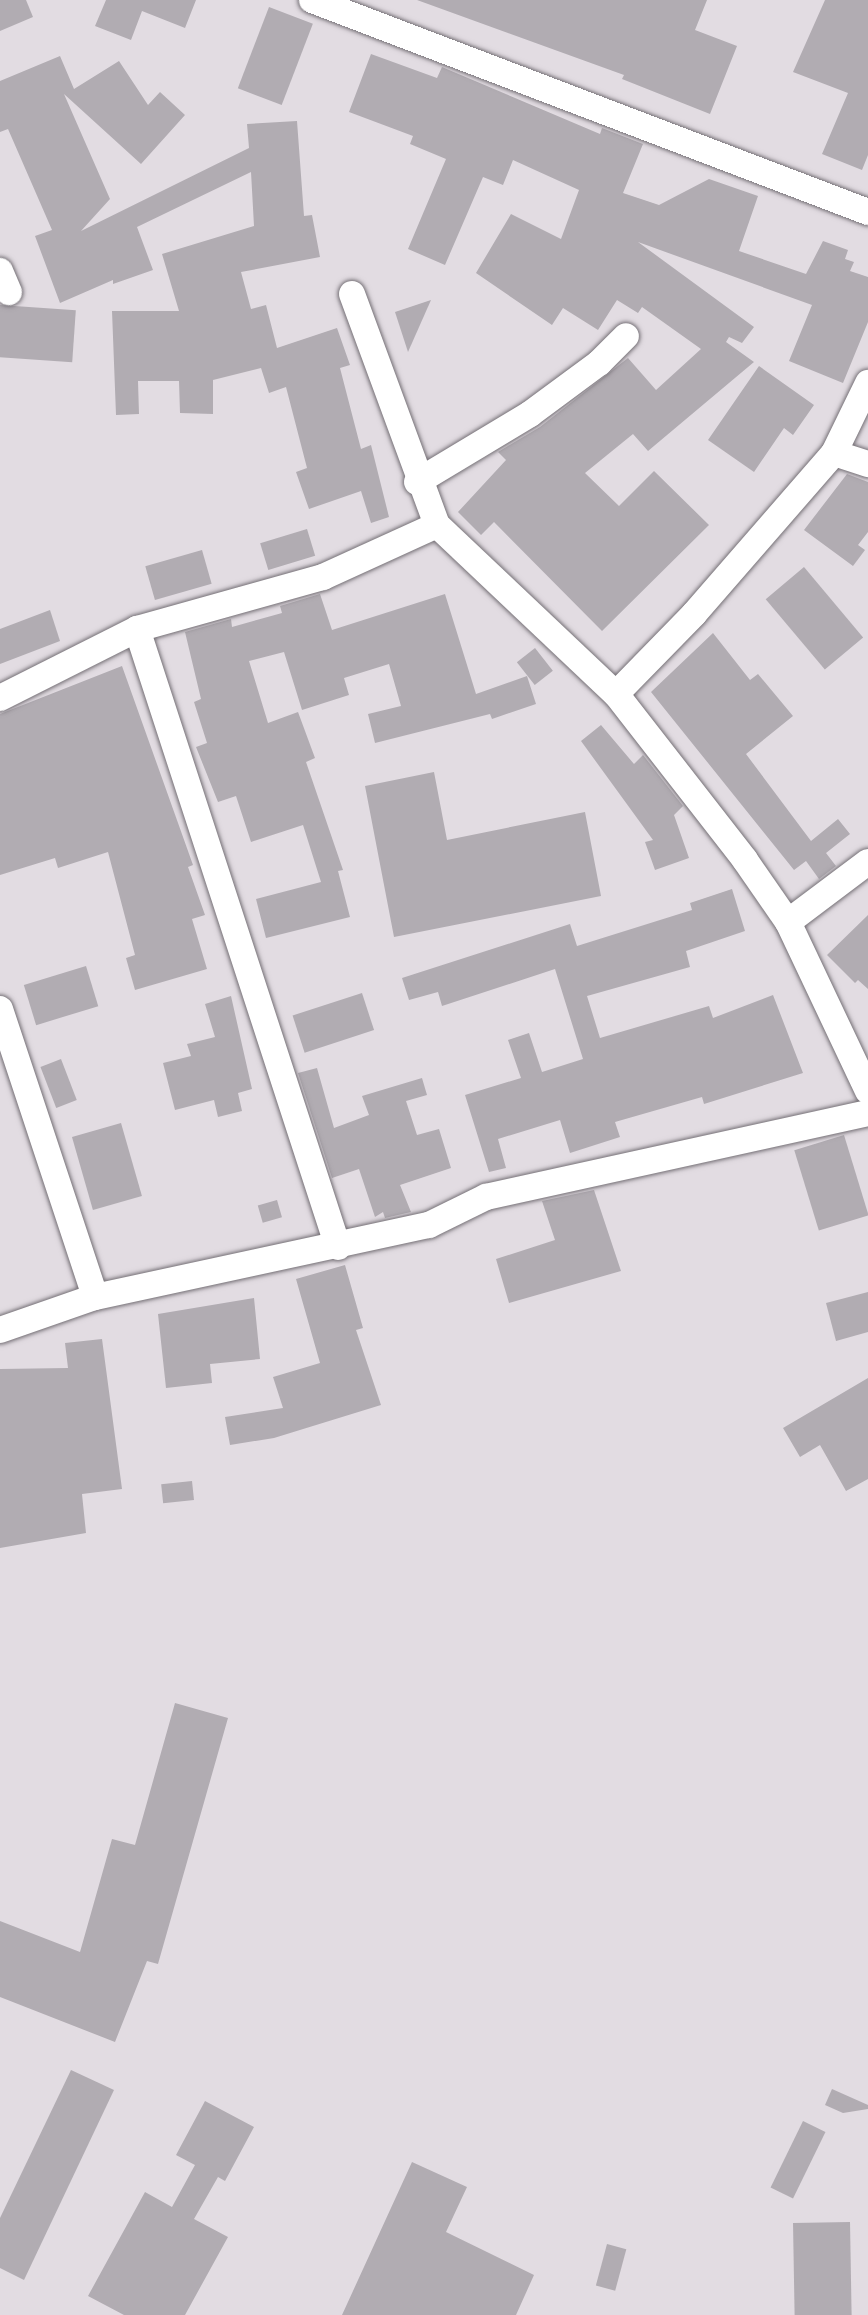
<!DOCTYPE html>
<html>
<head>
<meta charset="utf-8">
<style>
	body { margin:0 }
	#map { position:relative; width:868px; height:2315px; overflow:hidden; background:#e2dce2; font-family:Lora,serif }
	div>[style] { position:absolute }
	.building>* { inset:0; background:#b1acb2; transform-origin:0 0 }
	.roads { filter:drop-shadow(0 0 2px #746f75) drop-shadow(0 0 2px #746f75) }
	.street>* { height:26px; margin:-13px; padding:0 13px; transform-origin:13px; border-radius:13px; background:#fff }
	span { translate:-50% -50%; white-space:nowrap; text-align:center; line-height:1.15; -webkit-text-stroke:6px #fff; paint-order:stroke }
</style>
</head>
<body>
<div id="map">
	<div class="building">
		<i style="clip-path:polygon(0 0,26px 0,33px 17px,0 31px)"></i>
		<i style="clip-path:polygon(106px 0,196px 0,185px 28px,142px 11px,131px 40px,95px 26px)"></i>
		<i style="clip-path:polygon(417px 0,707px 0,695px 30px,737px 46px,710px 114px,622px 79px,624px 75px)"></i>
		<i style="clip-path:polygon(825px 0,868px 0,868px 155px,862px 170px,822px 154px,848px 93px,793px 72px)"></i>
		<i style="left:269px;top:7px;width:47px;height:87px;rotate:21deg"></i>
		<i style="clip-path:polygon(371px 54px,437px 78px,442px 67px,600px 134px,602px 128px,643px 144px,623px 193px,659px 205px,709px 179px,758px 196px,739px 251px,806px 274px,823px 241px,848px 250px,845px 259px,854px 262px,850px 271px,868px 277px,868px 322px,843px 383px,789px 361px,812px 305px,638px 242px,754px 327px,742px 343px,729px 337px,726px 342px,754px 362px,648px 451px,633px 434px,585px 473px,619px 506px,654px 471px,709px 525px,602px 631px,494px 522px,481px 535px,458px 512px,506px 460px,498px 452px,540px 427px,628px 358px,656px 390px,701px 349px,642px 307px,638px 313px,617px 300px,598px 330px,563px 308px,552px 325px,476px 273px,511px 214px,561px 239px,579px 190px,513px 160px,503px 185px,483px 177px,445px 265px,408px 249px,446px 159px,410px 144px,413px 136px,349px 112px)"></i>
		<i style="clip-path:polygon(60px 56px,74px 89px,119px 61px,148px 105px,160px 92px,185px 115px,141px 164px,64px 94px,110px 199px,81px 231px,249px 148px,247px 124px,297px 121px,304px 216px,312px 215px,320px 257px,241px 272px,251px 309px,266px 305px,277px 348px,337px 328px,350px 365px,340px 368px,361px 449px,371px 445px,389px 517px,371px 523px,361px 491px,309px 509px,296px 472px,307px 468px,286px 387px,269px 393px,261px 368px,213px 380px,213px 414px,180px 413px,179px 381px,138px 381px,139px 414px,116px 415px,112px 311px,179px 311px,162px 254px,254px 226px,251px 172px,137px 227px,153px 270px,113px 284px,113px 280px,60px 303px,35px 236px,52px 230px,8px 129px,0 132px,0 81px)"></i>
		<i style="clip-path:polygon(431px 300px,408px 352px,395px 312px)"></i>
		<i style="left:0;top:305px;width:76px;height:52px;rotate:4deg"></i>
		<i style="clip-path:polygon(759px 366px,814px 405px,793px 435px,784px 428px,754px 472px,708px 440px)"></i>
		<i style="clip-path:polygon(847px 474px,868px 482px,868px 532px,858px 545px,865px 550px,853px 566px,804px 530px)"></i>
		<i style="left:307px;top:529px;width:28px;height:49px;rotate:73deg"></i>
		<i style="left:202px;top:550px;width:35px;height:59px;rotate:74deg"></i>
		<i style="left:804px;top:567px;width:92px;height:50px;rotate:50deg"></i>
		<i style="clip-path:polygon(320px 594px,332px 630px,445px 594px,476px 694px,527px 676px,536px 704px,492px 719px,490px 714px,375px 743px,368px 714px,401px 706px,389px 664px,344px 678px,349px 695px,302px 710px,284px 652px,249px 661px,268px 723px,298px 712px,315px 758px,306px 762px,343px 870px,338px 871px,350px 917px,266px 938px,256px 899px,321px 882px,303px 825px,251px 842px,236px 796px,218px 802px,196px 747px,207px 743px,194px 702px,201px 699px,185px 632px,231px 619px,232px 627px,282px 613px,280px 606px)"></i>
		<i style="clip-path:polygon(50px 610px,60px 641px,0 664px,0 629px)"></i>
		<i style="clip-path:polygon(713px 633px,750px 680px,758px 674px,793px 716px,746px 754px,811px 841px,838px 819px,850px 834px,826px 853px,836px 866px,819px 879px,806px 861px,794px 870px,651px 692px)"></i>
		<i style="left:535px;top:648px;width:29px;height:23px;rotate:52deg"></i>
		<i style="clip-path:polygon(122px 666px,193px 865px,188px 867px,205px 915px,192px 919px,207px 969px,135px 990px,126px 958px,135px 955px,108px 852px,58px 868px,55px 858px,0 875px,0 714px)"></i>
		<i style="clip-path:polygon(601px 725px,634px 764px,643px 755px,683px 806px,674px 815px,689px 858px,655px 870px,645px 842px,653px 840px,581px 741px)"></i>
		<i style="clip-path:polygon(434px 772px,447px 840px,585px 812px,601px 896px,394px 937px,365px 786px)"></i>
		<i style="clip-path:polygon(732px 889px,745px 931px,686px 951px,690px 967px,587px 996px,600px 1038px,709px 1006px,713px 1018px,773px 995px,803px 1073px,704px 1104px,702px 1097px,615px 1122px,620px 1137px,570px 1153px,560px 1120px,498px 1139px,506px 1168px,489px 1172px,465px 1095px,521px 1078px,508px 1040px,529px 1033px,542px 1072px,583px 1059px,555px 969px,442px 1006px,438px 992px,409px 1000px,402px 978px,570px 924px,577px 946px,692px 910px,690px 903px)"></i>
		<i style="clip-path:polygon(868px 915px,868px 989px,858px 980px,855px 983px,827px 955px)"></i>
		<i style="left:86px;top:966px;width:42px;height:65px;rotate:73deg"></i>
		<i style="left:362px;top:993px;width:39px;height:73px;rotate:72deg"></i>
		<i style="clip-path:polygon(231px 996px,252px 1089px,238px 1093px,242px 1111px,218px 1117px,214px 1100px,175px 1110px,163px 1063px,191px 1056px,187px 1044px,215px 1037px,205px 1004px)"></i>
		<i style="left:61px;top:1059px;width:44px;height:22px;rotate:69deg"></i>
		<i style="clip-path:polygon(317px 1068px,334px 1128px,369px 1115px,362px 1096px,422px 1078px,427px 1095px,406px 1101px,417px 1135px,439px 1129px,451px 1168px,400px 1185px,411px 1212px,385px 1218px,383px 1212px,375px 1217px,359px 1169px,332px 1178px,298px 1073px)"></i>
		<i style="left:121px;top:1123px;width:76px;height:51px;rotate:74deg"></i>
		<i style="left:844px;top:1135px;width:84px;height:52px;rotate:73deg"></i>
		<i style="clip-path:polygon(594px 1190px,621px 1271px,509px 1303px,496px 1259px,555px 1240px,542px 1201px)"></i>
		<i style="left:277px;top:1200px;width:18px;height:20px;rotate:74deg"></i>
		<i style="clip-path:polygon(345px 1265px,363px 1328px,356px 1330px,381px 1405px,274px 1438px,230px 1445px,225px 1417px,283px 1408px,273px 1377px,320px 1363px,296px 1279px)"></i>
		<i style="clip-path:polygon(868px 1292px,868px 1332px,836px 1341px,826px 1303px)"></i>
		<i style="clip-path:polygon(254px 1298px,260px 1359px,210px 1364px,212px 1383px,166px 1388px,158px 1314px)"></i>
		<i style="clip-path:polygon(102px 1339px,122px 1489px,82px 1494px,86px 1533px,0 1548px,0 1369px,68px 1368px,65px 1343px)"></i>
		<i style="clip-path:polygon(868px 1378px,868px 1479px,846px 1491px,820px 1445px,800px 1457px,783px 1428px)"></i>
		<i style="left:192px;top:1481px;width:19px;height:31px;rotate:84deg"></i>
		<i style="clip-path:polygon(175px 1703px,228px 1718px,158px 1964px,147px 1961px,115px 2042px,0 1997px,0 1921px,80px 1952px,112px 1839px,135px 1845px)"></i>
		<i style="clip-path:polygon(71px 2070px,114px 2090px,24px 2280px,0 2268px,0 2218px)"></i>
		<i style="clip-path:polygon(832px 2089px,868px 2105px,868px 2109px,843px 2113px,825px 2105px)"></i>
		<i style="clip-path:polygon(205px 2101px,254px 2127px,225px 2181px,218px 2177px,194px 2219px,228px 2237px,185px 2315px,124px 2315px,88px 2296px,145px 2192px,172px 2207px,195px 2165px,176px 2155px)"></i>
		<i style="left:803px;top:2121px;width:25px;height:74px;rotate:26deg"></i>
		<i style="clip-path:polygon(412px 2162px,467px 2187px,446px 2232px,534px 2275px,516px 2315px,342px 2315px)"></i>
		<i style="left:850px;top:2222px;width:93px;height:57px;rotate:89deg"></i>
		<i style="left:607px;top:2244px;width:20px;height:43px;rotate:15deg"></i>
	</div>
	<div class="roads">
		<div class="street">
			<i style="left:312px;top:0;width:595px;rotate:20.87deg"></i>
			<i style="left:0;top:271px;width:23px;rotate:67deg"></i>
			<i style="left:352px;top:294px;width:246px;rotate:69.8deg"></i>
			<i style="left:437px;top:525px;width:246px;rotate:43.4deg"></i>
			<i style="left:616px;top:694px;width:210px;rotate:52.1deg"></i>
			<i style="left:745px;top:860px;width:75px;rotate:55.3deg"></i>
			<i style="left:788px;top:922px;width:187px;rotate:64.7deg"></i>
			<i style="left:834px;top:453px;width:36px;rotate:18deg"></i>
			<i style="left:417px;top:482px;width:132px;rotate:-31deg"></i>
			<i style="left:530px;top:414px;width:86px;rotate:-36.5deg"></i>
			<i style="left:599px;top:363px;width:38px;rotate:-45deg"></i>
			<i style="left:616px;top:694px;width:112px;rotate:-45.7deg"></i>
			<i style="left:694px;top:614px;width:213px;rotate:-49deg"></i>
			<i style="left:834px;top:453px;width:78px;rotate:-64.1deg"></i>
			<i style="left:0;top:698px;width:153px;rotate:-26.7deg"></i>
			<i style="left:788px;top:922px;width:100px;rotate:-36.9deg"></i>
			<i style="left:0;top:1009px;width:303px;rotate:71.7deg"></i>
			<i style="left:338px;top:1247px;width:650px;rotate:-108.02deg"></i>
			<i style="left:137px;top:629px;width:193px;rotate:-15.6deg"></i>
			<i style="left:323px;top:577px;width:125px;rotate:-24.5deg"></i>
			<i style="left:0;top:1330px;width:101px;rotate:-19.2deg"></i>
			<i style="left:95px;top:1297px;width:342px;rotate:-12.2deg"></i>
			<i style="left:429px;top:1225px;width:64px;rotate:-26.2deg"></i>
			<i style="left:486px;top:1197px;width:391px;rotate:-12.4deg"></i>
		</div>
	</div>
</div>
</body>
</html>
